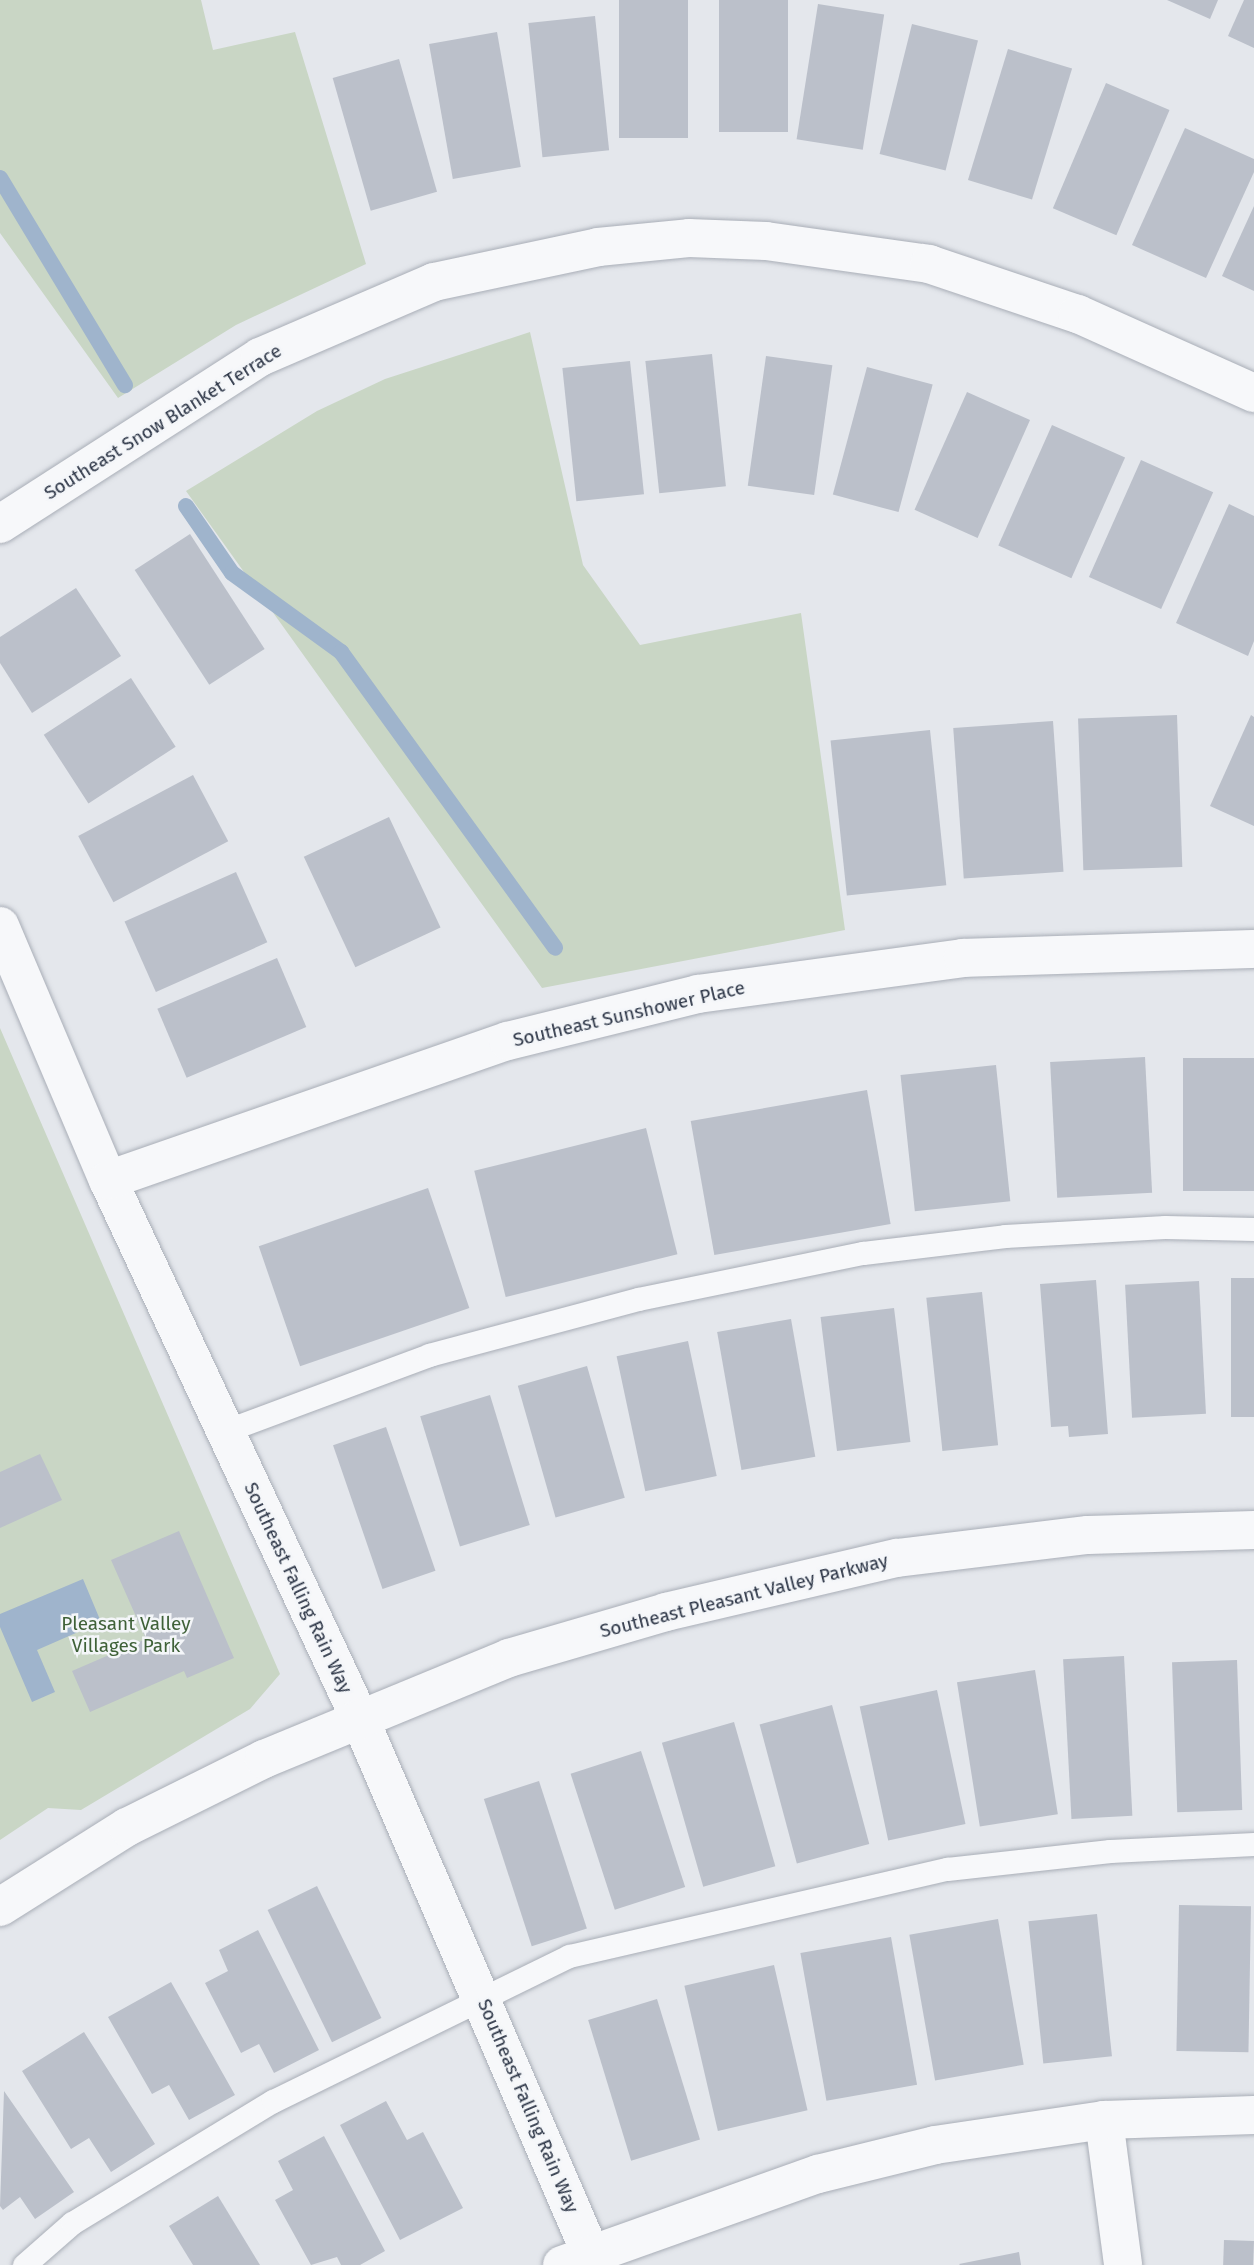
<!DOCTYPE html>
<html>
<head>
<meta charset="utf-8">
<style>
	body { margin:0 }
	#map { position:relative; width:1254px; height:2265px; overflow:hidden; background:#e4e7ec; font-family:"Fira Sans",sans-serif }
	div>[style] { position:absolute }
	.green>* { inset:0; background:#c9d6c5 }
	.water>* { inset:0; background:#9fb4cc }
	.stream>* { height:16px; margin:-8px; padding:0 8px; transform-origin:8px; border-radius:8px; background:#9fb4cc }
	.building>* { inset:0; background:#bbc0ca; transform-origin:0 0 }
	.roads { filter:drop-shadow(0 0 2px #a9aeb7) drop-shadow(0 0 2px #a9aeb7) }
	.service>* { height:23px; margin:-11.5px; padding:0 11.5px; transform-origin:11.5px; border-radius:11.5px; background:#f7f8fa }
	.minor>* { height:38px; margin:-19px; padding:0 19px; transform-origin:19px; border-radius:19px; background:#f7f8fa }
	.tertiary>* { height:38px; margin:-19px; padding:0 19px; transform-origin:19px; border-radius:19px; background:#f7f8fa }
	span { translate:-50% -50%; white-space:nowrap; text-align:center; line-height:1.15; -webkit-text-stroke:5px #f4f6f9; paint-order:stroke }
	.street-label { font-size:19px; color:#2b3445 }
	.park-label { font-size:19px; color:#3f6138 }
</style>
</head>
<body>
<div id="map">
	<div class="green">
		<i style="clip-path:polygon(0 0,201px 0,213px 50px,295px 32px,366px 264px,236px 325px,118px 398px,0 233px)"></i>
		<i style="clip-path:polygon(530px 332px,583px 565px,640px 645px,801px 613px,845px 930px,542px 988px,186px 491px,317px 411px,385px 379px)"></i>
		<i style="clip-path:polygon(0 1028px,280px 1674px,250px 1709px,81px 1810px,48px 1808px,0 1840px)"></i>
	</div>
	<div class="water">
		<i style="clip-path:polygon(83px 1579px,101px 1622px,37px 1650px,55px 1692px,32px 1702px,0 1627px,0 1614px)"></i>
	</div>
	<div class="stream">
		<i style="left:0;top:178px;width:242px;rotate:58.9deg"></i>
		<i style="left:186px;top:506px;width:81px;rotate:55.5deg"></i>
		<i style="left:232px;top:573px;width:135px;rotate:35.9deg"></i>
		<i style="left:341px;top:652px;width:365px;rotate:54.1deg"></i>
	</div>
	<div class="building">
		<i style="left:619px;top:0;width:69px;height:138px"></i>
		<i style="left:719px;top:0;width:69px;height:132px"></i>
		<i style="clip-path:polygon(1167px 0,1218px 0,1210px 19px)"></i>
		<i style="clip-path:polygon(1244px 0,1254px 0,1254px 48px,1228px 36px)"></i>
		<i style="left:818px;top:4px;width:67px;height:137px;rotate:9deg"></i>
		<i style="left:595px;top:16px;width:135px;height:67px;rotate:84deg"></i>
		<i style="left:912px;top:24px;width:68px;height:134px;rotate:14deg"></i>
		<i style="left:497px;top:32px;width:137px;height:69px;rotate:80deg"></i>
		<i style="left:1008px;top:49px;width:67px;height:137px;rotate:17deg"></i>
		<i style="left:399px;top:59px;width:138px;height:69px;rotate:74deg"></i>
		<i style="left:1106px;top:83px;width:69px;height:136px;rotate:23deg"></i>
		<i style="clip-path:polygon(1185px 128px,1254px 159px,1254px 172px,1206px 278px,1132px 245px)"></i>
		<i style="clip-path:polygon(1254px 206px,1254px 291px,1222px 276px)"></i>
		<i style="left:712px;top:354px;width:133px;height:67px;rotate:84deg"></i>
		<i style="left:766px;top:356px;width:67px;height:131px;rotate:8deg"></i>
		<i style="left:630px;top:361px;width:134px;height:68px;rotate:84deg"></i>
		<i style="left:867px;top:367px;width:68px;height:132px;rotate:15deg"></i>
		<i style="left:967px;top:392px;width:69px;height:129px;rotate:24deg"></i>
		<i style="left:1052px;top:425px;width:80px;height:132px;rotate:24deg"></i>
		<i style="left:1141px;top:460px;width:79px;height:128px;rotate:24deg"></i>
		<i style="clip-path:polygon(1229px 504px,1254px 516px,1254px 641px,1248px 656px,1176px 623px)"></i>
		<i style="left:190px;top:534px;width:137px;height:66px;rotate:57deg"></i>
		<i style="clip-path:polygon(76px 588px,121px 656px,32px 713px,0 663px,0 637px)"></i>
		<i style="left:131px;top:678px;width:82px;height:104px;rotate:57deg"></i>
		<i style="left:1177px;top:715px;width:152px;height:99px;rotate:88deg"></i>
		<i style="clip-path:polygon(1251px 715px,1254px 717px,1254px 826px,1210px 806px)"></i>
		<i style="left:1053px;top:721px;width:151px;height:100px;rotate:86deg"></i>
		<i style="left:930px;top:730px;width:156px;height:100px;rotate:84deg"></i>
		<i style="left:193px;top:775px;width:75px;height:130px;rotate:62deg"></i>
		<i style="left:389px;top:817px;width:122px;height:94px;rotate:65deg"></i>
		<i style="left:236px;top:872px;width:77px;height:122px;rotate:66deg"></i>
		<i style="left:277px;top:958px;width:75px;height:130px;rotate:67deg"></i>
		<i style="left:1145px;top:1057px;width:136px;height:95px;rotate:87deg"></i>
		<i style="left:1183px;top:1058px;width:71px;height:133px"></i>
		<i style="left:996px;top:1065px;width:137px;height:96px;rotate:84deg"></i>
		<i style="left:867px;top:1090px;width:136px;height:179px;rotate:80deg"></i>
		<i style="left:646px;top:1128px;width:130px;height:177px;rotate:76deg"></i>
		<i style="left:428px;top:1188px;width:127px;height:179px;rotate:71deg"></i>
		<i style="left:1231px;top:1278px;width:23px;height:139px"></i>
		<i style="clip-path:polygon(1096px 1280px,1108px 1434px,1069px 1437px,1068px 1426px,1051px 1427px,1040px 1284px)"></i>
		<i style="left:1199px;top:1281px;width:133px;height:74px;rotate:87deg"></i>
		<i style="left:982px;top:1292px;width:154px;height:56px;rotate:84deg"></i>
		<i style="left:894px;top:1308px;width:135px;height:74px;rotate:83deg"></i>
		<i style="left:791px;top:1319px;width:140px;height:75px;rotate:80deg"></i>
		<i style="left:688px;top:1341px;width:138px;height:73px;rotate:78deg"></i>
		<i style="left:587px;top:1366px;width:137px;height:72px;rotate:74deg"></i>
		<i style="left:490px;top:1395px;width:136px;height:73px;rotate:73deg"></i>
		<i style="left:386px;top:1427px;width:152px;height:56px;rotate:71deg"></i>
		<i style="clip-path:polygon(40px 1454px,62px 1500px,0 1528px,0 1472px)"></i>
		<i style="clip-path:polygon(179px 1531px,234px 1658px,187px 1678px,184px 1671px,90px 1712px,72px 1671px,146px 1639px,111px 1560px)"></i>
		<i style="left:1124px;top:1656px;width:160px;height:61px;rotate:87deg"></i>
		<i style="left:1237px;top:1660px;width:150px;height:65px;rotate:88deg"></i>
		<i style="left:1035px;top:1670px;width:146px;height:79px;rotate:81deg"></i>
		<i style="left:937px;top:1690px;width:137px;height:79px;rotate:78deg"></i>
		<i style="left:832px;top:1705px;width:144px;height:75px;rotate:75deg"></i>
		<i style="left:734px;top:1722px;width:150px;height:75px;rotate:74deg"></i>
		<i style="left:641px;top:1751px;width:143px;height:74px;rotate:72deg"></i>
		<i style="left:539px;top:1781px;width:155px;height:58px;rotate:72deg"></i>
		<i style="left:317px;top:1886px;width:147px;height:55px;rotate:64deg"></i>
		<i style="left:1179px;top:1905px;width:72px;height:146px;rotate:1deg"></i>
		<i style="left:1097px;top:1914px;width:143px;height:69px;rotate:84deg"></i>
		<i style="left:998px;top:1919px;width:148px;height:90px;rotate:80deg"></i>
		<i style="clip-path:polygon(258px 1930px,319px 2050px,274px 2073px,259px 2044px,241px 2053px,205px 1983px,228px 1971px,219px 1950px)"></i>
		<i style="left:891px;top:1937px;width:150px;height:92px;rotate:80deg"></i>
		<i style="left:774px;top:1965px;width:149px;height:92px;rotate:77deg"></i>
		<i style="clip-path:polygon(171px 1982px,235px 2095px,189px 2120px,169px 2085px,152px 2094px,108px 2017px)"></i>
		<i style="left:657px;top:1999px;width:147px;height:72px;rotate:73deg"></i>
		<i style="clip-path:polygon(84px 2032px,155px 2144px,111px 2172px,89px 2138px,71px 2149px,22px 2071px)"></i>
		<i style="clip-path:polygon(4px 2091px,74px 2192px,35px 2219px,20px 2197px,3px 2210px,0 2206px)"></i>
		<i style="clip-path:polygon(386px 2101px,407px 2140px,423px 2132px,463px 2208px,400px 2240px,340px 2125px)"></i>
		<i style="clip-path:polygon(324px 2136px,385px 2251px,360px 2265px,341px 2265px,337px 2257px,311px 2265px,275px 2200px,293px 2190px,278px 2161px)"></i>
		<i style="clip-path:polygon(218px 2196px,260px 2265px,193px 2265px,169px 2226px)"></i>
		<i style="left:1224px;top:2240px;width:30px;height:25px;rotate:2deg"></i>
		<i style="clip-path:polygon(1019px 2252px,1021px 2265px,960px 2265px,959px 2264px)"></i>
	</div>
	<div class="roads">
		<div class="service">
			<i style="left:225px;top:1431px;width:218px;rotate:-20.4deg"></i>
			<i style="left:429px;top:1355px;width:216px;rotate:-15deg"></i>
			<i style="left:638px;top:1299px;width:230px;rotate:-11.6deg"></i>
			<i style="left:863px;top:1253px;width:143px;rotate:-6.8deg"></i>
			<i style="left:1005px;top:1236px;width:160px;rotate:-3.2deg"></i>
			<i style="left:1165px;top:1227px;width:89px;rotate:1.3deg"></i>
			<i style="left:24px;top:2265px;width:64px;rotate:-41.2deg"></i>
			<i style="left:72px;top:2223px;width:235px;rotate:-31.3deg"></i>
			<i style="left:273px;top:2101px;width:330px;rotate:-26.1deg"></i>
			<i style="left:569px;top:1956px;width:388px;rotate:-13deg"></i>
			<i style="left:947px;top:1869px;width:164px;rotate:-6.3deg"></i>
			<i style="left:1110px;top:1851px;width:144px;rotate:-2.8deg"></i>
		</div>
		<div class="minor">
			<i style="left:0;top:524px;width:309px;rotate:-32.7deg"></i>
			<i style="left:260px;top:357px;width:189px;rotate:-23.3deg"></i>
			<i style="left:434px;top:282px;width:168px;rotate:-12deg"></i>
			<i style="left:598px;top:247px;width:91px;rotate:-5.6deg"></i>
			<i style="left:689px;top:238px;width:77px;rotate:2.2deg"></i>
			<i style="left:766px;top:241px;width:165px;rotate:8deg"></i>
			<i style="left:929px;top:264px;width:157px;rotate:18.6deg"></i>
			<i style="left:1078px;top:314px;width:193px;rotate:24.2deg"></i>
			<i style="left:0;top:926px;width:276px;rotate:67deg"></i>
			<i style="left:108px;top:1180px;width:593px;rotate:64.95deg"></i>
			<i style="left:359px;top:1717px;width:583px;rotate:66.65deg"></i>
			<i style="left:108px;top:1180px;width:423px;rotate:-19.2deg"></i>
			<i style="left:508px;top:1041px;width:196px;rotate:-13.9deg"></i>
			<i style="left:698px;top:994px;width:267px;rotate:-7.7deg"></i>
			<i style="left:963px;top:958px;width:291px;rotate:-1.8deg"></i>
			<i style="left:1104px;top:2120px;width:146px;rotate:82.5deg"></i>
			<i style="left:562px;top:2265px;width:272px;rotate:-19.6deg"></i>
			<i style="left:818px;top:2174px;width:121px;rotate:-13.9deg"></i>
			<i style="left:935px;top:2145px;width:171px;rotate:-8.4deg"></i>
			<i style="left:1104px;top:2120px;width:150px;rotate:-1.9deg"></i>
		</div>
		<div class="tertiary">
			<i style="left:0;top:1907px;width:150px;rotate:-32.2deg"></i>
			<i style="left:127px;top:1827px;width:153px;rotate:-26.4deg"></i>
			<i style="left:264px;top:1759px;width:265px;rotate:-22.4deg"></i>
			<i style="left:509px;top:1658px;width:164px;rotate:-16.3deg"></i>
			<i style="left:666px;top:1612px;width:237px;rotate:-13.2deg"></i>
			<i style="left:897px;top:1558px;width:192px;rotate:-6.9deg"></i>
			<i style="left:1088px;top:1535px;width:166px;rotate:-1.7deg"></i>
		</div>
	</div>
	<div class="street-label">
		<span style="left:163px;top:422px;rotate:-32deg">Southeast Snow Blanket Terrace</span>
		<span style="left:629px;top:1014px;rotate:-13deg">Southeast Sunshower Place</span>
		<span style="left:298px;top:1588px;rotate:65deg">Southeast Falling Rain Way</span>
		<span style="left:744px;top:1596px;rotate:-14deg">Southeast Pleasant Valley Parkway</span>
		<span style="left:528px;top:2106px;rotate:67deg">Southeast Falling Rain Way</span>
	</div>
	<div class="park-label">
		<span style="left:126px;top:1635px">Pleasant Valley<br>Villages Park</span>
	</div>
</div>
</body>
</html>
